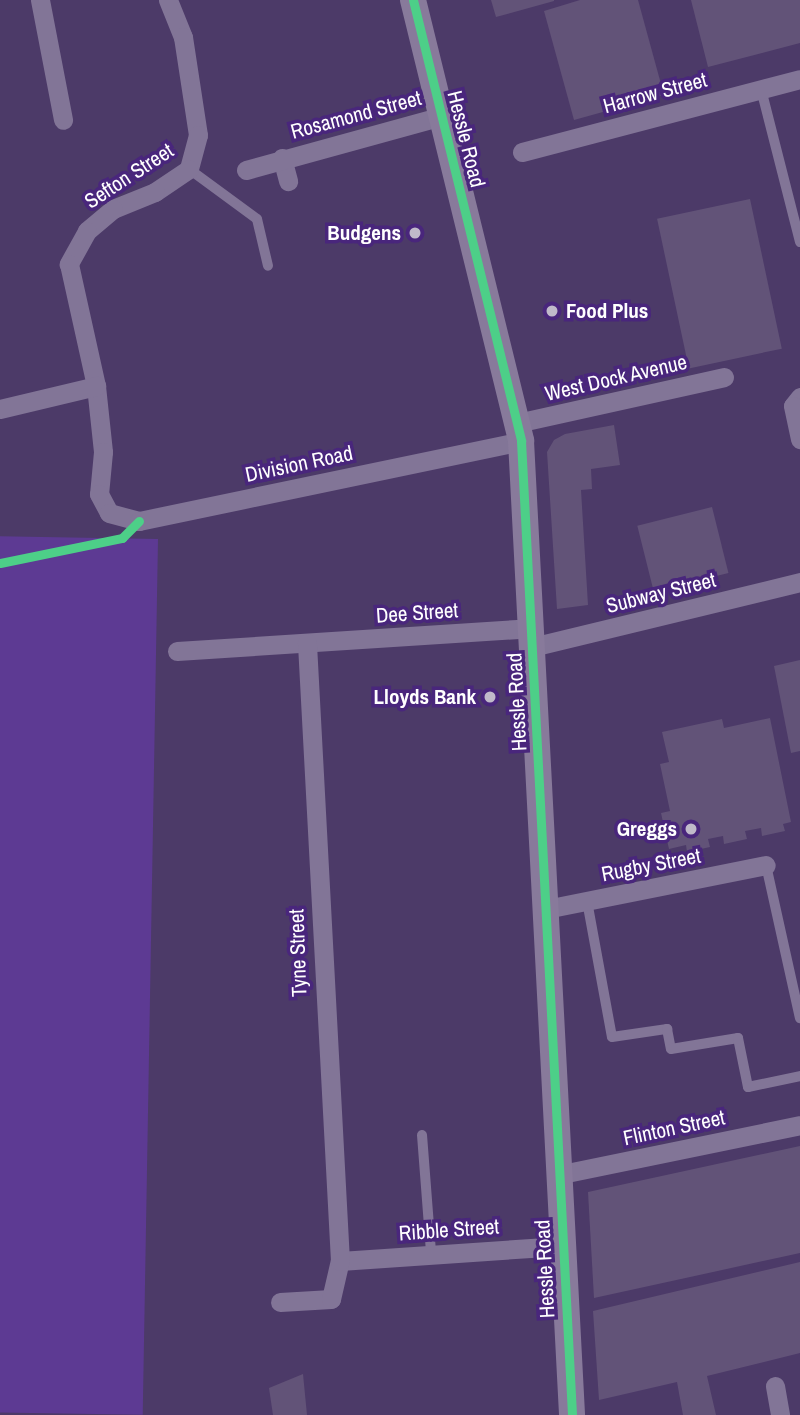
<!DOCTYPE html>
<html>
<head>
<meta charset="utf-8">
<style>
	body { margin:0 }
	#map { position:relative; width:800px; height:1415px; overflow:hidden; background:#4c3a68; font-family:"Archivo Narrow",sans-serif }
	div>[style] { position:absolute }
	.green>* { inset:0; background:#5d3a93; transform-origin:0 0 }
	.building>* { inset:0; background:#625378; transform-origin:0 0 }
	.lane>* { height:10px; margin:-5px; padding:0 5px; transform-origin:5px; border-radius:5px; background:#827597 }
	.street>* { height:19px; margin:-9.5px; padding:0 9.5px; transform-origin:9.5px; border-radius:9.5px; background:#827597 }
	.secondary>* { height:26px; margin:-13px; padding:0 13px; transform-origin:13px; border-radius:13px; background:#887a9b }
	.cycleway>* { height:9px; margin:-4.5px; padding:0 4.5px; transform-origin:4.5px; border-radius:4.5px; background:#4dcf88 }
	.dots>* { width:19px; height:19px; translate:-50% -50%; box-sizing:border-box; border:4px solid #49267c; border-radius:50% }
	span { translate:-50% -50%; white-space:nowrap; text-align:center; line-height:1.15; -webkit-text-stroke:7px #49267c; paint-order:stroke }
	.street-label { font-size:21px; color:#fff }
	.poi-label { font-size:21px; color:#fff; font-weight:700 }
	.right { translate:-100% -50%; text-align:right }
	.left { translate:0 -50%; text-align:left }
</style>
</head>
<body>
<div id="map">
	<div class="green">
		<i style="left:158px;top:539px;width:876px;height:161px;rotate:91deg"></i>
	</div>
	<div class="building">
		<i style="clip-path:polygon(491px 0,554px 0,554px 1px,496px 17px)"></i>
		<i style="clip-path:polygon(580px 0,638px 0,664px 95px,574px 120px,544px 11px)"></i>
		<i style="clip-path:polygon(691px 0,800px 0,800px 43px,708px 67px)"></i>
		<i style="left:750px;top:199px;width:153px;height:95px;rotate:78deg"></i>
		<i style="clip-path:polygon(614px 425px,620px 465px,591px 469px,592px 489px,581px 490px,588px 605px,557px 609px,547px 452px,554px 440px,565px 434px)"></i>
		<i style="left:712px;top:507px;width:68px;height:77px;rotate:76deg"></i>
		<i style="clip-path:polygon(800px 660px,800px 751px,791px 753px,774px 666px)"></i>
		<i style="clip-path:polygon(770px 718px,791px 822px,783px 824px,785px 831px,762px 836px,761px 828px,745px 831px,747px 839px,724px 844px,723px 836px,708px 839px,710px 847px,687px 852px,686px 845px,669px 849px,661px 813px,670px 811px,660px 764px,669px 762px,662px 732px,722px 719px,724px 728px)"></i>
		<i style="clip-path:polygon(800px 1146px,800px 1253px,594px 1298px,588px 1192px)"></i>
		<i style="clip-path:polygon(800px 1262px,800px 1353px,707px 1376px,716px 1415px,683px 1415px,677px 1382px,599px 1400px,593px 1311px)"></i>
		<i style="clip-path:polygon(303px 1374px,307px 1415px,273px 1415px,269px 1388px)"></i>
	</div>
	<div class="lane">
		<i style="left:761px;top:89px;width:158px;rotate:75.7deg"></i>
		<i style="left:189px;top:169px;width:84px;rotate:36.3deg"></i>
		<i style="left:257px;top:219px;width:48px;rotate:76.8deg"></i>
		<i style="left:766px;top:865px;width:157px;rotate:77.5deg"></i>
		<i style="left:587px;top:901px;width:138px;rotate:79.6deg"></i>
		<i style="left:612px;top:1037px;width:56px;rotate:-8.3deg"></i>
		<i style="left:667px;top:1029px;width:20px;rotate:79deg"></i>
		<i style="left:671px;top:1049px;width:68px;rotate:-9.3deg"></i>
		<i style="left:738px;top:1038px;width:50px;rotate:78.5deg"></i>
		<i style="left:748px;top:1087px;width:53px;rotate:-11.9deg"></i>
		<i style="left:422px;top:1135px;width:118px;rotate:85.6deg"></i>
	</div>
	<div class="street">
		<i style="left:40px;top:0;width:122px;rotate:79.1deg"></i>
		<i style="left:168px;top:0;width:40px;rotate:68deg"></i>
		<i style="left:183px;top:37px;width:99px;rotate:81.3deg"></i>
		<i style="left:198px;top:135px;width:35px;rotate:105deg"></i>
		<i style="left:189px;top:169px;width:41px;rotate:145.9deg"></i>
		<i style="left:155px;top:192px;width:45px;rotate:158deg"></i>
		<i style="left:113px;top:209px;width:34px;rotate:140deg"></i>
		<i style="left:87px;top:231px;width:38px;rotate:119deg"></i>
		<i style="left:69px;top:264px;width:125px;rotate:77.5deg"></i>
		<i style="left:96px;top:386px;width:66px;rotate:83.9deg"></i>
		<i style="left:103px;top:452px;width:42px;rotate:95.4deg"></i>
		<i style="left:99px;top:494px;width:21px;rotate:62deg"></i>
		<i style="left:109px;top:513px;width:31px;rotate:15deg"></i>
		<i style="left:139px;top:521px;width:390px;rotate:-11.8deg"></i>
		<i style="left:522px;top:152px;width:287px;rotate:-14.7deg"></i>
		<i style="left:282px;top:158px;width:24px;rotate:75deg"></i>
		<i style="left:246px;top:170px;width:203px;rotate:-15.4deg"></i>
		<i style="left:800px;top:397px;width:11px;rotate:128deg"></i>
		<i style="left:793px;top:406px;width:34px;rotate:78deg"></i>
		<i style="left:0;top:409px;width:99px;rotate:-13.5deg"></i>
		<i style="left:517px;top:423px;width:212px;rotate:-12.5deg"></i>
		<i style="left:532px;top:647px;width:276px;rotate:-13.6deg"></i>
		<i style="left:177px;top:651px;width:354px;rotate:-3.7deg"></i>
		<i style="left:546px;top:909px;width:224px;rotate:-11.3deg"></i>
		<i style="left:557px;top:1175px;width:248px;rotate:-11.6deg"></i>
		<i style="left:340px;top:1261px;width:222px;rotate:-3.9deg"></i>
		<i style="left:280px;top:1302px;width:51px;rotate:-3.4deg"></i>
		<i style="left:331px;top:1299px;width:39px;rotate:-77deg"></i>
		<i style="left:340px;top:1261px;width:619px;rotate:-93.06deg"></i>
		<i style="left:775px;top:1386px;width:29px;rotate:80deg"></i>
	</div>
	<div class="secondary">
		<i style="left:413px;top:0;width:454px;rotate:76.2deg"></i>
		<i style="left:521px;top:441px;width:975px;rotate:87deg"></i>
	</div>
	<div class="cycleway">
		<i style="left:413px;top:0;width:454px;rotate:76.2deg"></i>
		<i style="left:521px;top:441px;width:975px;rotate:87deg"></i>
		<i style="left:0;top:563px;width:125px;rotate:-11.6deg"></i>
		<i style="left:122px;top:538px;width:24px;rotate:-45deg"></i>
	</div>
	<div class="dots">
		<i style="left:415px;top:233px;background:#c0baca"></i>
		<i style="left:552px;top:311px;background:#c0baca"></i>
		<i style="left:490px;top:697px;background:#c0baca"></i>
		<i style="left:691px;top:829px;background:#c0baca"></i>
	</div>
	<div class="street-label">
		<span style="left:655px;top:93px;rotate:-15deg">Harrow Street</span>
		<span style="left:356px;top:115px;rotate:-15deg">Rosamond Street</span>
		<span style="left:466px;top:139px;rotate:76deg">Hessle Road</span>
		<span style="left:129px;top:176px;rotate:-33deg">Sefton Street</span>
		<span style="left:616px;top:378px;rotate:-13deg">West Dock Avenue</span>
		<span style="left:299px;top:464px;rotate:-12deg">Division Road</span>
		<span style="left:661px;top:593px;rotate:-14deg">Subway Street</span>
		<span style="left:417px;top:613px;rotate:-4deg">Dee Street</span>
		<span style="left:517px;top:702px;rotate:-93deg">Hessle Road</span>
		<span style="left:651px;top:865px;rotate:-11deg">Rugby Street</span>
		<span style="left:298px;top:953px;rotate:-92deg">Tyne Street</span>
		<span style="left:674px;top:1128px;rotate:-12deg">Flinton Street</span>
		<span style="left:449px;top:1230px;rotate:-4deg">Ribble Street</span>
		<span style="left:545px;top:1269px;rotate:-93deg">Hessle Road</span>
	</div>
	<div class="poi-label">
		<span class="right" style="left:401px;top:233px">Budgens</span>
		<span class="left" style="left:566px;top:311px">Food Plus</span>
		<span class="right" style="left:476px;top:697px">Lloyds Bank</span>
		<span class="right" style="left:677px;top:829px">Greggs</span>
	</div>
</div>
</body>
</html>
